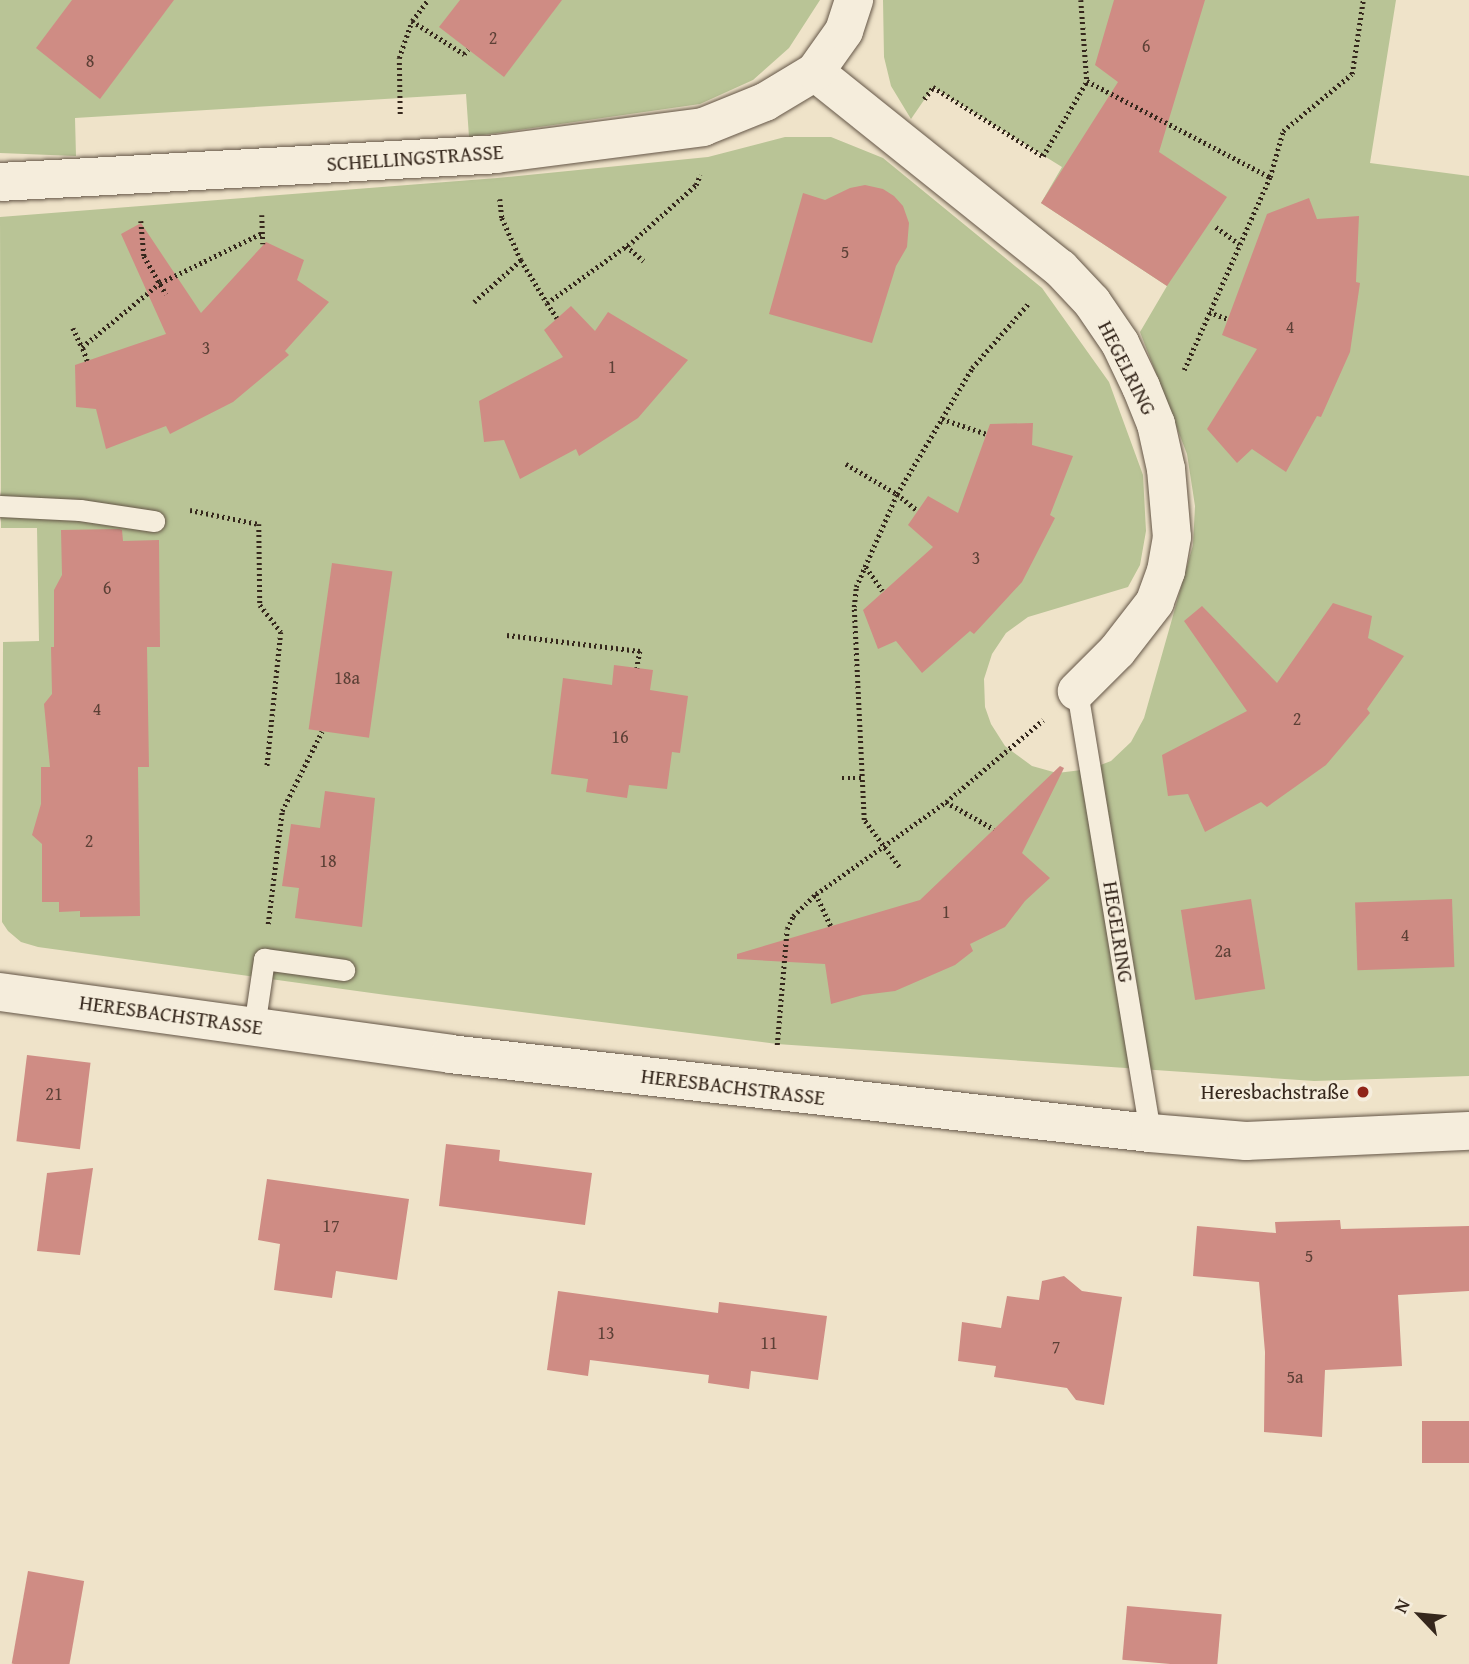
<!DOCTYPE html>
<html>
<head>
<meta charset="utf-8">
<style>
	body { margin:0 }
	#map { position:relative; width:1469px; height:1664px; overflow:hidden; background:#efe3c9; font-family:"Gentium Book Plus",serif }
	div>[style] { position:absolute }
	.green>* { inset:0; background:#b9c496 }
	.building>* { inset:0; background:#cf8c84; transform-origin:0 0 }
	.path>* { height:4.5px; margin-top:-2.25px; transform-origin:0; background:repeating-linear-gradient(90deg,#35271c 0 2px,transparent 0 5.5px) }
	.roads { filter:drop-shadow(0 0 2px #645647) drop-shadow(0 0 2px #645647) }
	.lane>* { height:21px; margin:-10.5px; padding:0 10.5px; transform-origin:10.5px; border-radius:10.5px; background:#f5eddc }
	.street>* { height:38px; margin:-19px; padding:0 19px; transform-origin:19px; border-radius:19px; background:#f5eddc }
	.dots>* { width:19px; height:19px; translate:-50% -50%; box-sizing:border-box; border:4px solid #f5eddc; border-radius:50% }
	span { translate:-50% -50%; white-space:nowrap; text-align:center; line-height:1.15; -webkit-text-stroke:5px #f5eddc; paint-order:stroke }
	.number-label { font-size:18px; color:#5c4036 }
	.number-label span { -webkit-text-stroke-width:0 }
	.street-label { font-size:21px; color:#35271c }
	.poi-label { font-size:21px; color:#35271c }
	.right { translate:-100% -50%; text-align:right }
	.north { position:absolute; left:1385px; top:1580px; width:70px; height:70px; -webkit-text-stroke:5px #f5eddc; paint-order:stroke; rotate:296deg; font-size:19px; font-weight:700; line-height:28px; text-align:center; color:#35271c }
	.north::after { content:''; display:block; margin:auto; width:24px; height:32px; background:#35271c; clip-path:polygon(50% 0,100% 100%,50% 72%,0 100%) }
</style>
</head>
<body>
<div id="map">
	<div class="green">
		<i style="clip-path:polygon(0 0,820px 0,789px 48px,753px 80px,700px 104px,469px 137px,466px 94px,75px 118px,76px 156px,0 153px)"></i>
		<i style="clip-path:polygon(883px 0,1396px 0,1370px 163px,1469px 176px,1469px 1076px,1314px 1081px,777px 1044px,386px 995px,38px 947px,21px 942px,8px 931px,2px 922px,3px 642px,39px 641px,37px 528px,1px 528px,0 217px,497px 178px,708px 157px,785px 137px,831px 137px,883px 158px,1042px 288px,1109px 382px,1143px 475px,1146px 531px,1140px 565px,1128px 587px,1028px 617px,1006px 633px,992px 654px,984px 679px,985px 707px,991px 724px,1005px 746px,1032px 766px,1057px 773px,1090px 769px,1111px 761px,1131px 742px,1144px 718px,1193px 545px,1195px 506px,1187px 454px,1140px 332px,1167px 286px,1041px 203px,1062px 167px,933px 87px,911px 119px,891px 86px,884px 57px)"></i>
	</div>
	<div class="building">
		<i style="clip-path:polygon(72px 0,174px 0,100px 99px,36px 48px)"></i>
		<i style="clip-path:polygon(460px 0,562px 0,504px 77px,439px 27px)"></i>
		<i style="clip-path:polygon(1114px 0,1205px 0,1159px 152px,1227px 197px,1167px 286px,1041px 203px,1118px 82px,1095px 65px)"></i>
		<i style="clip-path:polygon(865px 185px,883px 189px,894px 196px,903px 206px,909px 223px,907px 247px,896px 266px,872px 343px,769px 314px,803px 193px,825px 200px,850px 188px)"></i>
		<i style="clip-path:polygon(1309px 198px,1317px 219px,1359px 216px,1356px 282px,1360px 283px,1350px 352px,1321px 417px,1317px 416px,1286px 472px,1252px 449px,1237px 463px,1207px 429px,1257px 349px,1222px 335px,1267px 214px)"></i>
		<i style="clip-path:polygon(141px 223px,201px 313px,266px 242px,304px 260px,297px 280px,329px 302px,285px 351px,289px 355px,233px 402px,170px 434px,166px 426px,106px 449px,96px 409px,76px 407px,75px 365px,166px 334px,121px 234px)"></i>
		<i style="clip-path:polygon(571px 306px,595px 331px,608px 312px,688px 360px,638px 418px,579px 456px,576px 449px,520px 479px,504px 440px,484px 442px,479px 401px,563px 357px,544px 330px)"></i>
		<i style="clip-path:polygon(1033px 423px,1032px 445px,1073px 456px,1050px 515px,1055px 518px,1022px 582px,974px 634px,970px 631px,922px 673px,896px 641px,878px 649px,863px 610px,933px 547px,908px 525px,928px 496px,958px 513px,990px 424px)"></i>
		<i style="clip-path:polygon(61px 530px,119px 529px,122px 530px,123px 541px,159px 540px,160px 647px,147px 647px,149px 767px,138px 767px,140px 916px,80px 917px,80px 911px,59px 912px,59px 902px,42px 902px,42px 844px,32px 835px,41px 804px,41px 767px,50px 767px,44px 704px,52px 694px,51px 647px,54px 647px,54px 590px,62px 575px)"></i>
		<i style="left:332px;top:563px;width:61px;height:168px;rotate:8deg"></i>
		<i style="clip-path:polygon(1333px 603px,1372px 616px,1368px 638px,1404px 656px,1367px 709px,1370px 713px,1326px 765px,1267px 807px,1261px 802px,1205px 832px,1188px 794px,1168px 796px,1162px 755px,1247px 711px,1184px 621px,1202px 606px,1277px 683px)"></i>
		<i style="clip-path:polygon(614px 665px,653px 670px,650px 690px,688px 696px,680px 753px,672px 752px,667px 789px,629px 785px,627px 798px,586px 792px,588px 779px,551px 774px,563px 678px,612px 685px)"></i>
		<i style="clip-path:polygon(1060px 766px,1064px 768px,1022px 853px,1050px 878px,1025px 901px,1005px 927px,970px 944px,973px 951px,955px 965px,895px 991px,863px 995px,831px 1004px,825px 964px,737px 959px,737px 954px,920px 900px)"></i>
		<i style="clip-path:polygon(325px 791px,375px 798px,362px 927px,295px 918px,299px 888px,282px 886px,291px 824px,320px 828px)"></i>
		<i style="left:1251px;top:899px;width:91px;height:71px;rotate:81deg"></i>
		<i style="left:1452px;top:899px;width:68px;height:97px;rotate:88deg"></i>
		<i style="left:27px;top:1055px;width:64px;height:87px;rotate:7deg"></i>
		<i style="clip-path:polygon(446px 1144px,500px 1150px,499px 1161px,592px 1173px,585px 1225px,439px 1206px)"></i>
		<i style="clip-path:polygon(93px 1168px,80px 1255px,37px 1251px,47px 1173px)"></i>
		<i style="clip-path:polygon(267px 1179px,409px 1199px,397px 1280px,336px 1271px,332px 1298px,274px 1290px,280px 1244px,258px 1240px)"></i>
		<i style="clip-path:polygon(1340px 1220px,1341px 1229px,1469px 1226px,1469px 1291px,1398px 1295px,1402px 1366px,1325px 1370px,1322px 1437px,1264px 1432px,1265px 1352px,1259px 1282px,1193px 1276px,1197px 1226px,1276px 1233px,1275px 1222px)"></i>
		<i style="clip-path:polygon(1064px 1276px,1082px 1291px,1122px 1297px,1104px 1405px,1076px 1400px,1067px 1388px,994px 1377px,996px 1366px,958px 1361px,962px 1322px,1001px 1328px,1007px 1296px,1039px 1300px,1042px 1281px)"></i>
		<i style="clip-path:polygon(558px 1291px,718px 1313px,719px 1302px,827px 1316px,818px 1380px,751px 1371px,749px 1389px,708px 1383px,709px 1375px,590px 1360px,588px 1376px,547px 1370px)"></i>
		<i style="left:1469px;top:1421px;width:42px;height:47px;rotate:90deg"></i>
		<i style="left:28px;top:1571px;width:57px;height:94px;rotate:10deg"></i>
		<i style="left:1127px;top:1606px;width:95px;height:54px;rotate:5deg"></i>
	</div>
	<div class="path">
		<i style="left:1081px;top:0;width:81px;rotate:85.8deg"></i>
		<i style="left:1087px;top:81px;width:207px;rotate:27.7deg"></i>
		<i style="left:412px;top:21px;width:62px;rotate:32.4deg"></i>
		<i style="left:464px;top:54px;width:6px;rotate:-51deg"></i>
		<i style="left:924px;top:99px;width:15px;rotate:-53deg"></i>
		<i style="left:933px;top:87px;width:130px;rotate:32.1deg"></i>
		<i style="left:1043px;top:156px;width:87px;rotate:-59.6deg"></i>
		<i style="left:400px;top:114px;width:56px;rotate:-91deg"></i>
		<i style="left:399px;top:58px;width:39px;rotate:-71deg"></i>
		<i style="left:412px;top:21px;width:26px;rotate:-53deg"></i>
		<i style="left:500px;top:199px;width:19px;rotate:84deg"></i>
		<i style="left:502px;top:218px;width:46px;rotate:65.7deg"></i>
		<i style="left:521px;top:260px;width:50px;rotate:58.8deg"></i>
		<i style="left:547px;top:303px;width:105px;rotate:-35.7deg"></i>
		<i style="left:632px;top:242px;width:86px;rotate:-41.7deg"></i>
		<i style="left:696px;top:185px;width:11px;rotate:-68deg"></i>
		<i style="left:262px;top:215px;width:29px;rotate:88deg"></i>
		<i style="left:141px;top:221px;width:35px;rotate:85deg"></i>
		<i style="left:144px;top:256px;width:44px;rotate:59.9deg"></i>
		<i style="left:1216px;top:227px;width:29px;rotate:36deg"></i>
		<i style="left:626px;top:246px;width:23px;rotate:40deg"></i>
		<i style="left:474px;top:302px;width:63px;rotate:-41.8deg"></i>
		<i style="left:547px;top:303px;width:18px;rotate:56deg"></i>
		<i style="left:1209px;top:312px;width:20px;rotate:20deg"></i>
		<i style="left:73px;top:328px;width:21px;rotate:65deg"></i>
		<i style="left:87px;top:361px;width:15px;rotate:-110deg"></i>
		<i style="left:82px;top:347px;width:101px;rotate:-39.4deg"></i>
		<i style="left:160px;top:283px;width:114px;rotate:-26.1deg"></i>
		<i style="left:1184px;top:370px;width:211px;rotate:-66deg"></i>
		<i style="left:1270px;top:177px;width:48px;rotate:-74.2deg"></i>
		<i style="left:1283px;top:131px;width:89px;rotate:-39.6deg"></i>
		<i style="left:1352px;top:74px;width:75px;rotate:-81.5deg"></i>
		<i style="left:942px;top:419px;width:47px;rotate:18.4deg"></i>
		<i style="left:846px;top:464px;width:59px;rotate:30.5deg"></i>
		<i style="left:897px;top:494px;width:27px;rotate:39deg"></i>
		<i style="left:190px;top:510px;width:70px;rotate:11.5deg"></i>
		<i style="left:259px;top:524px;width:81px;rotate:89.3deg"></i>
		<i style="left:260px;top:605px;width:34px;rotate:52deg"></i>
		<i style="left:281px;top:632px;width:136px;rotate:95.9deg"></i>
		<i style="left:866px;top:567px;width:29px;rotate:55deg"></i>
		<i style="left:507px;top:635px;width:134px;rotate:6.9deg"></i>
		<i style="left:640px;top:651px;width:17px;rotate:100deg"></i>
		<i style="left:842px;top:778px;width:21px"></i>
		<i style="left:946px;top:802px;width:55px;rotate:29.4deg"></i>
		<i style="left:899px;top:867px;width:59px;rotate:-126.7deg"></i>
		<i style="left:864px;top:820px;width:213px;rotate:-92.7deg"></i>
		<i style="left:854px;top:607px;width:20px;rotate:-84deg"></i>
		<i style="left:856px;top:587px;width:102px;rotate:-66.2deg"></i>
		<i style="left:897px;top:494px;width:147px;rotate:-59.2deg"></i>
		<i style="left:972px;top:368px;width:86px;rotate:-48.8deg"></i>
		<i style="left:816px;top:894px;width:35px;rotate:65deg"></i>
		<i style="left:268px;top:924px;width:114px;rotate:-82.9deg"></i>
		<i style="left:282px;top:811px;width:89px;rotate:-63.4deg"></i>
		<i style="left:777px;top:1045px;width:116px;rotate:-85.1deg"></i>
		<i style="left:787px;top:929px;width:14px;rotate:-65deg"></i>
		<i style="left:793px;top:916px;width:32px;rotate:-44deg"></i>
		<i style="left:816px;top:894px;width:159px;rotate:-35.3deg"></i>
		<i style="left:946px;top:802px;width:127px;rotate:-40.2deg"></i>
	</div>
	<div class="roads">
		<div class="lane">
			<i style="left:0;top:506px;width:80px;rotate:2.9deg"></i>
			<i style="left:80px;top:510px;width:75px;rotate:8.5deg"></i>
			<i style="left:1077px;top:691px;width:448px;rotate:80.6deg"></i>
			<i style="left:254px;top:1027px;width:69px;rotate:-81.6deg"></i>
			<i style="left:264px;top:959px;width:81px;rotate:7.8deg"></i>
		</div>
		<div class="street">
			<i style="left:815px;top:72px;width:314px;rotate:38.7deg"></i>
			<i style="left:1060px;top:268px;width:47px;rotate:46.7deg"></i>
			<i style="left:1092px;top:302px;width:50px;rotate:55.7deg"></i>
			<i style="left:1120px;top:343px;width:49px;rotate:64.5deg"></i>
			<i style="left:1141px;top:387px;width:40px;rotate:68deg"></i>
			<i style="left:1156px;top:424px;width:46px;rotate:77.5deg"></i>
			<i style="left:1166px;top:469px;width:68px;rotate:85deg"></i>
			<i style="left:1172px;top:537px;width:35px;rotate:100deg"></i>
			<i style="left:1166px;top:571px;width:33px;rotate:110deg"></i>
			<i style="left:1155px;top:602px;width:62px;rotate:127.8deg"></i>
			<i style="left:1117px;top:651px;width:57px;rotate:135deg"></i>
			<i style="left:0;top:182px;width:497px;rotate:-3.2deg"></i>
			<i style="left:496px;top:154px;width:209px;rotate:-7.4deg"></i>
			<i style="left:703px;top:127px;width:67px;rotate:-22deg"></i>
			<i style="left:765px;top:102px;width:58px;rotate:-31deg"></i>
			<i style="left:815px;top:72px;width:50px;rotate:-54.7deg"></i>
			<i style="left:844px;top:31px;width:33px;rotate:-72deg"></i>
			<i style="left:0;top:992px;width:454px;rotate:7.8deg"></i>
			<i style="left:450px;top:1054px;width:704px;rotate:6.44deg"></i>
			<i style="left:1150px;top:1133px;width:96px;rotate:4.8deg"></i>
			<i style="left:1246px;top:1141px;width:223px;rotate:-2.6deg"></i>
		</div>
	</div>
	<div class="dots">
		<i style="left:1363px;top:1092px;background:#8f2418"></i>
	</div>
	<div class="number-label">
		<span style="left:493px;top:38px">2</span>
		<span style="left:1146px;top:46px">6</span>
		<span style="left:90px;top:61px">8</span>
		<span style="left:845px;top:252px">5</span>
		<span style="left:1290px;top:327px">4</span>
		<span style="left:206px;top:348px">3</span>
		<span style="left:612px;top:367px">1</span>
		<span style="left:976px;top:558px">3</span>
		<span style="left:107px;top:588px">6</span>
		<span style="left:347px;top:678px">18a</span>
		<span style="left:97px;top:709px">4</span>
		<span style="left:1297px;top:719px">2</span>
		<span style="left:620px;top:737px">16</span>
		<span style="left:89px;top:841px">2</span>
		<span style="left:328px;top:861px">18</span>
		<span style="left:946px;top:912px">1</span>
		<span style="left:1405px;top:935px">4</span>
		<span style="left:1223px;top:951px">2a</span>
		<span style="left:54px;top:1094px">21</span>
		<span style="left:331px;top:1226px">17</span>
		<span style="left:1309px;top:1256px">5</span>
		<span style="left:606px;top:1333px">13</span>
		<span style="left:769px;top:1343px">11</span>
		<span style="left:1056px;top:1347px">7</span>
		<span style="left:1295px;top:1377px">5a</span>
	</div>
	<div class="street-label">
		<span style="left:415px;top:158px;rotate:-4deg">SCHELLINGSTRASSE</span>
		<span style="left:1127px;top:368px;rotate:63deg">HEGELRING</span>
		<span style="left:1118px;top:932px;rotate:81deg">HEGELRING</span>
		<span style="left:171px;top:1015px;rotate:8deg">HERESBACHSTRASSE</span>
		<span style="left:733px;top:1087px;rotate:7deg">HERESBACHSTRASSE</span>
	</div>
	<div class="poi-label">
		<span class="right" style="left:1349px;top:1092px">Heresbachstraße</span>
	</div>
	<div class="north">N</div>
</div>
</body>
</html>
